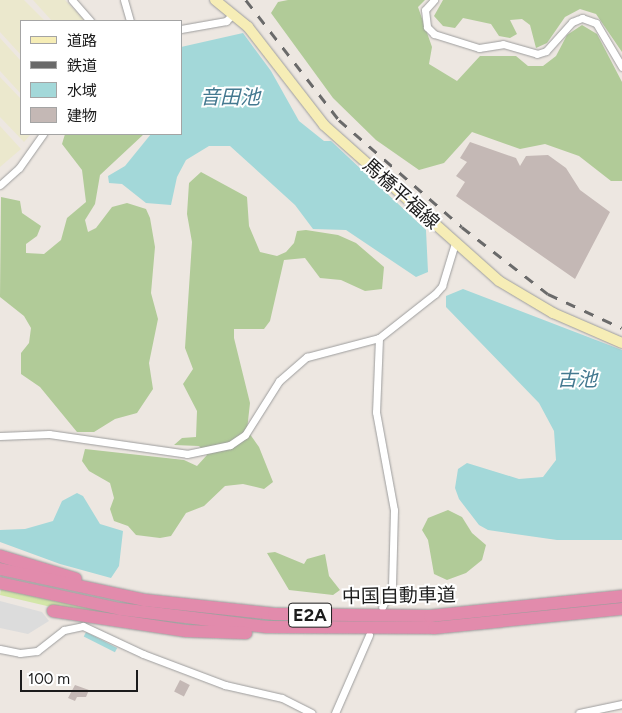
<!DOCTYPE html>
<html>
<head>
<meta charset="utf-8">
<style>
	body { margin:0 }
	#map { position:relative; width:622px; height:713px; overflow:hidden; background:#ede7e1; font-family:Figtree,"Noto Sans JP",sans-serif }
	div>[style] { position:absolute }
	.farmland>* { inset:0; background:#ebe8cd }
	.grass>* { inset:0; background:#d3e6a8 }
	.forest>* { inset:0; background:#b1cb98 }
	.parking>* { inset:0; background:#dcdcdc }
	.water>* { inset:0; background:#a3d8d9; transform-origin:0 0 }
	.building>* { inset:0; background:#c4b8b5; transform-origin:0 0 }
	.roads { filter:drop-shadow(0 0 1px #9d9d9d) drop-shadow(0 0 1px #9d9d9d) }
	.minor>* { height:7px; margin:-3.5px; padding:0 3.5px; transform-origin:3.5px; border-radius:3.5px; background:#fff }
	.secondary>* { height:10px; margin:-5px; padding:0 5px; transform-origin:5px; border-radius:5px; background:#f6edb6 }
	.motorway>* { height:12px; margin:-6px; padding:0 6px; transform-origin:6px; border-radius:6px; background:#e28bac }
	.rail>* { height:2.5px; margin-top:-1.25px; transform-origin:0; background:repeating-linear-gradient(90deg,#6a6a6a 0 10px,transparent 0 20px) }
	span { translate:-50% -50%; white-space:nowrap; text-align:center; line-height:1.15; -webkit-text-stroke:4px #fff; paint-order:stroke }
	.shield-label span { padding:1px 4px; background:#fff; border:1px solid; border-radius:4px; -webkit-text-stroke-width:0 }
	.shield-label { font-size:18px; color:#1c1c1c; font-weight:700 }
	.street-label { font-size:19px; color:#1c1c1c }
	.water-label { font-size:20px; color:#447990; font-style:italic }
	.legend { position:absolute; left:20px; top:20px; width:162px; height:115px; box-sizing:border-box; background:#fff; border:1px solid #a4a4a4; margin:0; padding:6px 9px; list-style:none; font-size:15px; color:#1c1c1c }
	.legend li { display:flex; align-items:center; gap:10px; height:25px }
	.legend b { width:25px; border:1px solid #a4a4a4 }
	.scale { position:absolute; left:20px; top:670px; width:118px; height:22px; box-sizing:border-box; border:2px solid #1c1c1c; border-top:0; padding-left:6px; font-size:15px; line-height:18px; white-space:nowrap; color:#1c1c1c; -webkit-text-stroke:4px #fff; paint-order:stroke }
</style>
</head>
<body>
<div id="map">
	<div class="farmland">
		<i style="clip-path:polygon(0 0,24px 0,45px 21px,21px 21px,21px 55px,0 32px)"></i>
		<i style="clip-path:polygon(33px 0,65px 0,85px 21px,52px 21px)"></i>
		<i style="clip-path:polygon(0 38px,21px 61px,21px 94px,0 71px)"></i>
		<i style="clip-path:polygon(0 77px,21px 99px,21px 134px,31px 134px,24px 142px,0 117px)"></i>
		<i style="clip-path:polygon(0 126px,21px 149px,0 167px)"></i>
	</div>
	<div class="grass">
		<i style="clip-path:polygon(1px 589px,55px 601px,150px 619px,64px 610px,0 595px)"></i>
	</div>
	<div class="forest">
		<i style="clip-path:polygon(288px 0,425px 0,418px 7px,432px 47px,429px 64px,457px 81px,480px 56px,516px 56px,528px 66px,543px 66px,556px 56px,567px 35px,582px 25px,597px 34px,622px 82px,622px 181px,611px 181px,579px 156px,545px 144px,520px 149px,472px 132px,444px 163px,419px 170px,376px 140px,333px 98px,271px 13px,278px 2px)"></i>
		<i style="clip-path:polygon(443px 0,622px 0,622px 52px,596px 14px,580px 9px,565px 17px,547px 43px,536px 48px,530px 25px,522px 19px,510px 20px,517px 34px,510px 38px,499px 36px,491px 24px,463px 18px,455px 28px,443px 26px,434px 16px)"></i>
		<i style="clip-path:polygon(65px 134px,144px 134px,100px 175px,95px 204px,85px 220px,88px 232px,96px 228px,112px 207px,127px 203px,146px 209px,150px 218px,155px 247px,151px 293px,158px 319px,149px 363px,153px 389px,137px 413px,115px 419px,94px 432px,77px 432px,40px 387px,21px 374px,21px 353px,29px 343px,31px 328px,24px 316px,0 297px,1px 197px,20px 201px,22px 213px,41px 226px,37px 236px,26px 244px,26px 253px,44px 254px,61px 240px,67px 218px,86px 202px,82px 170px,62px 144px)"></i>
		<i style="clip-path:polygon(201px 172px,247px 197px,249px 226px,260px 252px,277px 256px,286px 252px,294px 243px,297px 231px,306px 230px,338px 235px,356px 243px,384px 267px,382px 289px,365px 291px,341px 280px,320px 278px,305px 258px,284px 260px,270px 321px,264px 329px,234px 329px,234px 338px,250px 403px,247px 430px,259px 447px,273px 482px,264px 489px,243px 484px,225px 486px,204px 506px,186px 513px,171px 536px,160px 538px,136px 535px,128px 526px,114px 521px,110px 509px,114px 498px,110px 483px,89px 471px,82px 461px,85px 449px,184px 460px,197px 466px,207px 455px,199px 446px,174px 445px,182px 438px,196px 437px,197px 411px,183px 384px,193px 369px,185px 348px,192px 242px,187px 214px,189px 183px)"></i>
		<i style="clip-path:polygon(448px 510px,462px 517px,472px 533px,486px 545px,482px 560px,466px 573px,447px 580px,434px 574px,428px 540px,422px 530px,428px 518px)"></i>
		<i style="clip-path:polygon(275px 552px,304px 564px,307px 559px,325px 554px,329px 576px,340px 590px,333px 595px,289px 590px,267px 553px)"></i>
	</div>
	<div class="parking">
		<i style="clip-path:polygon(0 601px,42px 612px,49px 621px,28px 634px,0 628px)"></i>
	</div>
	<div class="water">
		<i style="clip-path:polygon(243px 33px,271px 71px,299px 121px,324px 141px,331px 141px,426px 230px,428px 272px,416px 277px,346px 230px,313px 229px,295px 205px,230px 146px,209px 146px,186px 160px,177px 177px,171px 205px,146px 203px,122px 184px,109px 183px,108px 176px,125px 166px,151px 134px,181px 134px,181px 47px)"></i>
		<i style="clip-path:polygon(463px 289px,622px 350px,622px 540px,557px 540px,488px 530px,479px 525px,459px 499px,455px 488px,458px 469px,467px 463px,519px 479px,543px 477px,556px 460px,554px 431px,539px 403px,446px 307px,446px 296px)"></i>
		<i style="clip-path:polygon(77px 493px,83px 496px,100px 524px,123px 531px,119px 566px,111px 578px,60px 564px,0 542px,0 530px,25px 529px,53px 521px,62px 501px)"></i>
		<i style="left:86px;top:632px;width:35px;height:5px;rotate:27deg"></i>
	</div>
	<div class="building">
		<i style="clip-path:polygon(470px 142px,516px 158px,520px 166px,526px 156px,548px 155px,566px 168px,580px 190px,610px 212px,575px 279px,456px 196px,465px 182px,456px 176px,467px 162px,460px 158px)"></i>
		<i style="left:180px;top:680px;width:11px;height:13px;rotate:27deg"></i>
		<i style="clip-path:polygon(75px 685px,89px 690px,86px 697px,77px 697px,75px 701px,68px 698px)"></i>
	</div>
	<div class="roads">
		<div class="minor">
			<i style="left:72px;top:0;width:28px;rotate:49deg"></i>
			<i style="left:124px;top:0;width:22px;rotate:74deg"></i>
			<i style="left:434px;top:0;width:13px;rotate:132deg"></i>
			<i style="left:425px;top:10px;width:17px;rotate:83deg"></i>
			<i style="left:427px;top:27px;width:10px;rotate:45deg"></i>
			<i style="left:434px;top:34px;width:47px;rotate:17.3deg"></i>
			<i style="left:479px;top:48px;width:24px;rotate:-9deg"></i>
			<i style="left:503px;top:44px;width:35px;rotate:16deg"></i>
			<i style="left:537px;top:54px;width:9px;rotate:-18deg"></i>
			<i style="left:546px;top:51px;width:39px;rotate:-48deg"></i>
			<i style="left:572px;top:22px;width:11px;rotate:-22deg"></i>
			<i style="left:582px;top:18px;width:15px;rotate:20deg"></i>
			<i style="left:596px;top:23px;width:51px;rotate:59.4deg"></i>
			<i style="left:181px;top:29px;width:46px;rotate:-10.1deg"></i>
			<i style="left:226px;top:21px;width:10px;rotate:-45deg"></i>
			<i style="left:0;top:185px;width:25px;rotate:-42deg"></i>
			<i style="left:19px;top:168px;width:42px;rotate:-54.8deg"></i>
			<i style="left:379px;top:338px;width:74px;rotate:92.3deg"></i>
			<i style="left:376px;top:412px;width:100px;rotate:79.6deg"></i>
			<i style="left:394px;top:510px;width:76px;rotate:91.5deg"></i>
			<i style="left:392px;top:586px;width:23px;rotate:115deg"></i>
			<i style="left:0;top:436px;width:49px;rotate:-2.3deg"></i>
			<i style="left:49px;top:434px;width:139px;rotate:8.2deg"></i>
			<i style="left:187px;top:454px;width:44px;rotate:-11.8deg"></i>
			<i style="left:230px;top:445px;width:18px;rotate:-34deg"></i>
			<i style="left:245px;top:435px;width:64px;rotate:-57.8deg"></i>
			<i style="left:279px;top:381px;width:37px;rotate:-41deg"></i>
			<i style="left:307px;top:357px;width:74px;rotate:-14.8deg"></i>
			<i style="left:379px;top:338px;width:71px;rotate:-38.2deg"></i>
			<i style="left:435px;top:294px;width:11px;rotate:-49deg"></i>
			<i style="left:442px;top:286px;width:45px;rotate:-73.2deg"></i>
			<i style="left:0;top:649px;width:20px;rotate:11deg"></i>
			<i style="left:20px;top:653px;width:17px;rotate:-7deg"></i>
			<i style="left:37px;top:651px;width:34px;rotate:-38deg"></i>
			<i style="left:64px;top:630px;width:19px;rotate:-12deg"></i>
			<i style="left:83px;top:626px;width:66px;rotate:25deg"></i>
			<i style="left:143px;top:654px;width:88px;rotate:20.7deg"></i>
			<i style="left:225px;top:685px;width:58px;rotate:12.8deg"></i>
			<i style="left:282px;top:698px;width:33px;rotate:27deg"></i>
			<i style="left:335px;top:713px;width:85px;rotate:-66.4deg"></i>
			<i style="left:579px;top:713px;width:44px;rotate:-11.8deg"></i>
		</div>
		<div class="secondary">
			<i style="left:215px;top:0;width:43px;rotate:39.3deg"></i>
			<i style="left:248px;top:27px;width:124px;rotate:52.2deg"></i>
			<i style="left:324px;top:125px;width:234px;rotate:41.7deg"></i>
			<i style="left:499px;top:281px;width:63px;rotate:30.7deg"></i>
			<i style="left:553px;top:313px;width:75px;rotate:23.5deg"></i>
		</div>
		<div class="motorway">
			<i style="left:0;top:556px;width:79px;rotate:16.8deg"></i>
			<i style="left:0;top:569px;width:147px;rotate:12.1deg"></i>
			<i style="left:144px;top:600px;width:131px;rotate:6.1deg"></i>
			<i style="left:274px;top:614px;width:156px;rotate:0.7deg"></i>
			<i style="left:430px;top:616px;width:193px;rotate:-5.9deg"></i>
			<i style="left:0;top:583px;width:123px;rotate:12.2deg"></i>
			<i style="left:120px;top:609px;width:148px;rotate:7deg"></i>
			<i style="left:267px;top:627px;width:167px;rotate:0.3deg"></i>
			<i style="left:434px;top:628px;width:189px;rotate:-5.8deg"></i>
			<i style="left:53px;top:611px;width:135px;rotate:8.5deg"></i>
			<i style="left:187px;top:631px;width:59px;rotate:1.9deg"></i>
		</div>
	</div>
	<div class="rail">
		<i style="left:246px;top:0;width:152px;rotate:52.2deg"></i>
		<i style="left:339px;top:120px;width:163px;rotate:41deg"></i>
		<i style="left:462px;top:227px;width:109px;rotate:37.9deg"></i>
		<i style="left:548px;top:294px;width:81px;rotate:24.7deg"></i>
	</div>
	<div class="shield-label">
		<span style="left:310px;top:615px">E2A</span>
	</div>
	<div class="street-label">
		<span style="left:401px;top:194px;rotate:42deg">馬橋平福線</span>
		<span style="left:399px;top:596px;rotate:-1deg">中国自動車道</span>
	</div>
	<div class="water-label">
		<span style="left:230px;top:97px">音田池</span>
		<span style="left:577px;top:379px">古池</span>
	</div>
	<ul class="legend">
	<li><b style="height:6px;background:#f6edb6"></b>道路</li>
	<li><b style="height:6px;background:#6a6a6a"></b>鉄道</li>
	<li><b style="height:14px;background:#a3d8d9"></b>水域</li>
	<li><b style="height:14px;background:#c4b8b5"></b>建物</li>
	</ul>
	<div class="scale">100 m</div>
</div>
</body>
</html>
